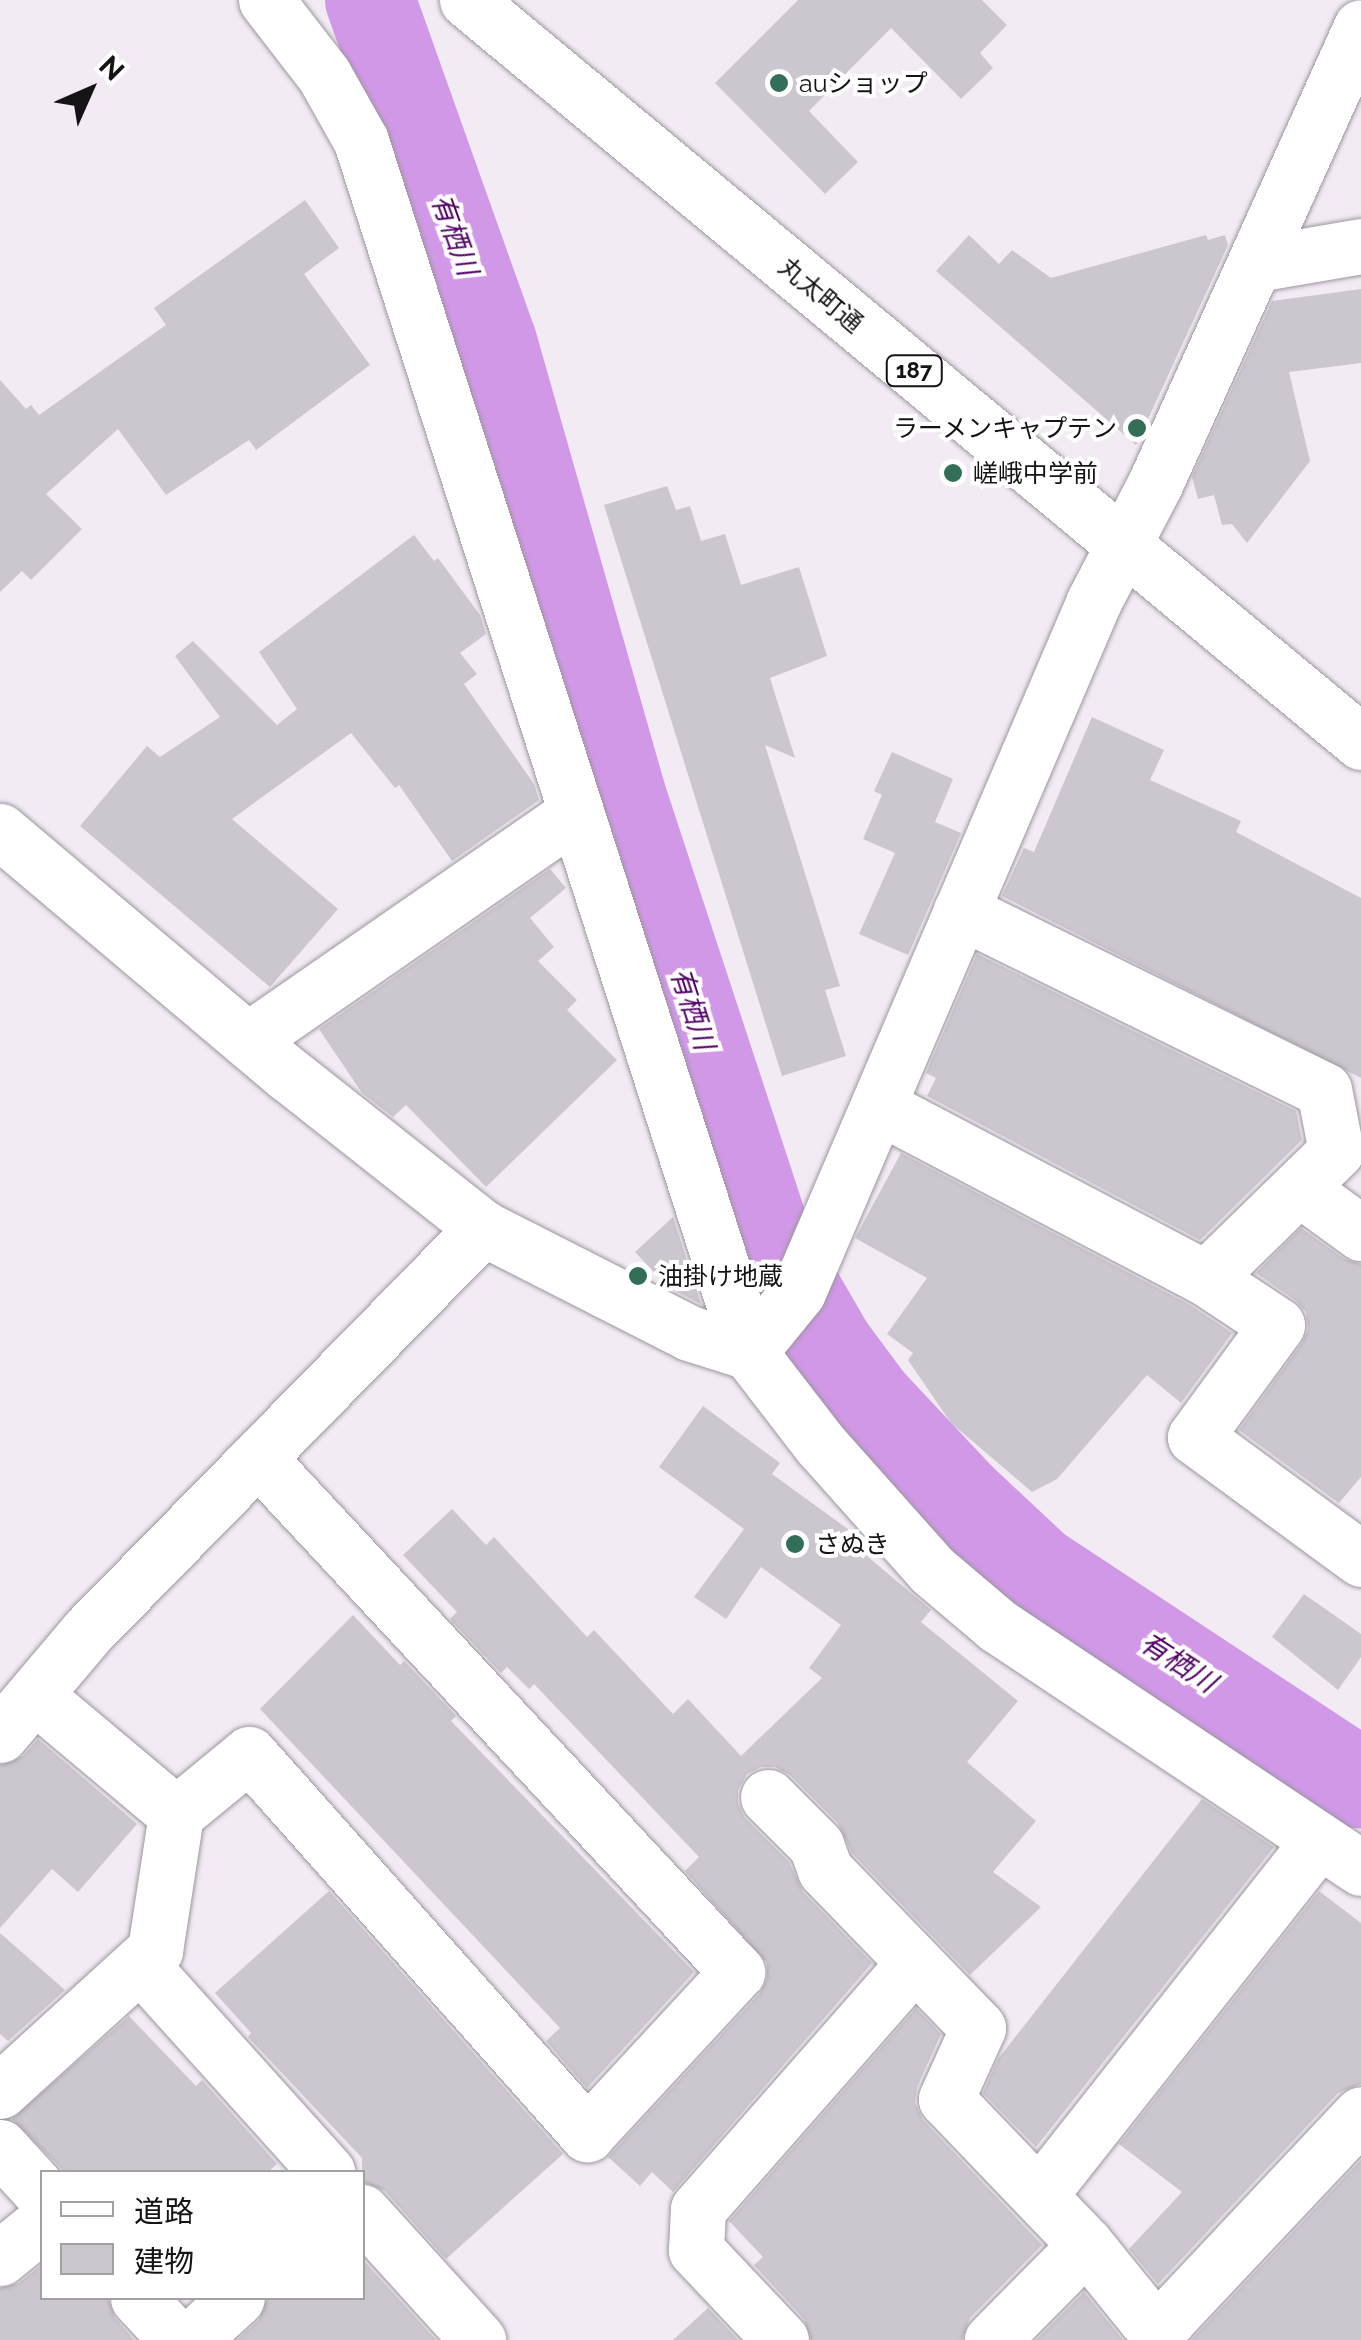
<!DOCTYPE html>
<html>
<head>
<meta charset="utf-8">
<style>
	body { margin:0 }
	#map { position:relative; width:1361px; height:2340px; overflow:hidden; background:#f2ebf4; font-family:Raleway,"Noto Sans JP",sans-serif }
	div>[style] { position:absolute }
	.river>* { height:90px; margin:-45px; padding:0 45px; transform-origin:45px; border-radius:45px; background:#d198e7 }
	.building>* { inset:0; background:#ccc6ce }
	.roads { filter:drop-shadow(0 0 2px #9c969e) drop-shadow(0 0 2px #9c969e) }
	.minor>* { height:55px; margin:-27.5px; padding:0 27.5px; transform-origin:27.5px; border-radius:27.5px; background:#fff }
	.major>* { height:55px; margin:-27.5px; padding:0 27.5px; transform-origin:27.5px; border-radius:27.5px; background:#fff }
	.dots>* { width:28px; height:28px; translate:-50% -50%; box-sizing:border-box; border:5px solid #fff; border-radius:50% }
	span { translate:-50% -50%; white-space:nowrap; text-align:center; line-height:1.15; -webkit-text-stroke:8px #fff; paint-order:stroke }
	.shield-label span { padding:2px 8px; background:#fff; border:2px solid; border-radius:8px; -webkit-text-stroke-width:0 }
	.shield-label { font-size:22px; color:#151316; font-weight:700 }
	.poi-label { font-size:25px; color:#151316 }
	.left { translate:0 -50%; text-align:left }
	.right { translate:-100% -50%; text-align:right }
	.street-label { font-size:25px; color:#151316 }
	.water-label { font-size:28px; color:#520468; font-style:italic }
	.legend { position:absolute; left:40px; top:2170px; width:325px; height:130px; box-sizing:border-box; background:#fff; border:2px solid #a1a1a2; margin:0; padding:12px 18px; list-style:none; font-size:30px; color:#151316 }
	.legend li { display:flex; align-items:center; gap:20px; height:50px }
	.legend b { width:50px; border:2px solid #a1a1a2 }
	.north { position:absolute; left:40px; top:40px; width:100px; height:100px; -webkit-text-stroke:8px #fff; paint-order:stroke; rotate:45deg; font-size:28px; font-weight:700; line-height:40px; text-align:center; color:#151316 }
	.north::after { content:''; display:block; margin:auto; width:35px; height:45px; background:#151316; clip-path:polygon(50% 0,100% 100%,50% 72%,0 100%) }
</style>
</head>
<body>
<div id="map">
	<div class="river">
		<i style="left:370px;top:0;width:363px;rotate:70.4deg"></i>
		<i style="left:492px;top:342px;width:471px;rotate:74.1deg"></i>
		<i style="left:621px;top:795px;width:468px;rotate:71.8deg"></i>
		<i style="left:767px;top:1240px;width:124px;rotate:59.9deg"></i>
		<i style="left:829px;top:1347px;width:67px;rotate:53.5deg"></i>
		<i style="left:869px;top:1401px;width:133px;rotate:46.8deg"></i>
		<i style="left:960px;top:1498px;width:105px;rotate:43.1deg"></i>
		<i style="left:1037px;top:1570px;width:388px;rotate:33.4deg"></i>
	</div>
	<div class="building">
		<i style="clip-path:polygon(798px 0,982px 0,1007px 25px,980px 53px,993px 68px,961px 99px,891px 28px,809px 111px,858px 162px,825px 194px,715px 83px)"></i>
		<i style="clip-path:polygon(305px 200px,339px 248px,304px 274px,370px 365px,256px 450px,249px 440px,166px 495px,118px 429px,46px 494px,82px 529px,31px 580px,22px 571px,0 592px,0 380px,26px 409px,31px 405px,39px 415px,166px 325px,154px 308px)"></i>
		<i style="clip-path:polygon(969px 235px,999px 264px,1012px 250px,1051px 278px,1206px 235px,1208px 240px,1225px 235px,1228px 245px,1136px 445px,936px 271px)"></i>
		<i style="clip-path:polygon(1361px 289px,1361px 363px,1289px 372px,1310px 461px,1247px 543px,1232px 524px,1222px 525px,1214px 495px,1198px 499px,1192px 477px,1272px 301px)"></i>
		<i style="clip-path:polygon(667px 486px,676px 510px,690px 506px,701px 541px,725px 534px,741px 585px,799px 567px,827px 656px,770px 678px,795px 758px,765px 745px,840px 986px,825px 990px,846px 1056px,782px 1076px,604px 505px)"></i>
		<i style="clip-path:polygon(414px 535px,434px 561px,438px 558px,480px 615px,486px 634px,460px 653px,477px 674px,464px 684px,534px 784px,539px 800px,452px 861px,399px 785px,395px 788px,351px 733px,232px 819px,338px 909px,270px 987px,80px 826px,147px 746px,160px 757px,220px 717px,175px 656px,193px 641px,277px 725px,297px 709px,259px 652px)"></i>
		<i style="clip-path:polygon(1092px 717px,1164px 750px,1150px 780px,1241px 821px,1236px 832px,1361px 898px,1361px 1078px,1002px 896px,1024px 848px,1034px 852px)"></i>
		<i style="clip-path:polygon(892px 752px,953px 779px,935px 822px,961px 833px,908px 955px,859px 934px,895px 853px,863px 839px,882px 795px,874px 791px)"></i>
		<i style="clip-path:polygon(550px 869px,566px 888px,530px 918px,554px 947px,538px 961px,577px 1000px,567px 1010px,617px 1060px,486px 1187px,406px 1105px,393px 1117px,362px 1093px,319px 1029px)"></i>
		<i style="clip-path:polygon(977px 954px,1296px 1111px,1302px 1140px,1200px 1240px,927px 1096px,936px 1078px,926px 1073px)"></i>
		<i style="clip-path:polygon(901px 1153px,1190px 1305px,1232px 1333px,1181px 1403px,1147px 1375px,1057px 1479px,1032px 1492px,951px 1423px,908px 1360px,913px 1353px,887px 1334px,927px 1278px,855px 1238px)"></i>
		<i style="clip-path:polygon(673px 1217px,701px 1304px,668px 1287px,635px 1252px)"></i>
		<i style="clip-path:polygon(1301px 1228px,1343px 1258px,1361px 1264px,1361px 1477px,1339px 1503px,1239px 1430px,1302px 1343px,1308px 1329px,1306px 1312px,1295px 1300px,1256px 1273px)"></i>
		<i style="clip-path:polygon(703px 1406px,780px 1463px,772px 1474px,852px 1532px,847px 1539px,931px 1610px,921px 1622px,1018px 1701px,967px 1762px,1036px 1821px,993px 1872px,1041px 1907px,970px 1975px,852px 1853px,838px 1823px,790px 1775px,775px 1767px,761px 1767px,747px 1774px,738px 1790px,738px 1804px,745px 1818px,789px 1862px,803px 1892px,872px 1963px,673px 2192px,652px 2172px,640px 2186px,608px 2157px,760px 1993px,767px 1979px,767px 1963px,685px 1871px,699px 1857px,534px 1684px,529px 1689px,507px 1667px,501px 1673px,450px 1619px,457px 1612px,403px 1555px,452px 1509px,486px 1545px,494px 1537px,587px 1637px,594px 1630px,673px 1714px,688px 1699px,741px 1756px,822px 1678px,809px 1668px,841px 1625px,761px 1567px,726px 1619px,694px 1597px,744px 1529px,659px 1467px)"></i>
		<i style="clip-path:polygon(1304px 1594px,1361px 1634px,1361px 1657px,1338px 1690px,1272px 1637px)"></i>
		<i style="clip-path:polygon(353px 1615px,400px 1665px,404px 1661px,456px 1716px,451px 1721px,694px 1972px,587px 2088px,546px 2041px,560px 2028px,260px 1709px)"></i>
		<i style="clip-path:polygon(38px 1739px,137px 1824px,78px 1892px,52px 1869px,0 1928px,0 1765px,23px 1756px)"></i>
		<i style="clip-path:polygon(1202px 1799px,1274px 1847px,1036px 2147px,983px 2093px,998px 2059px)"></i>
		<i style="clip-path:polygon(329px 1891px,563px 2154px,446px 2259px,385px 2191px,362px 2182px,362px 2158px,248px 2037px,251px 2033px,215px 1993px)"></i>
		<i style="clip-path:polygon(1319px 1891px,1361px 1923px,1361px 2084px,1338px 2093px,1158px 2284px,1129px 2249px,1182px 2192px,1119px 2144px)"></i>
		<i style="clip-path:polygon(0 1933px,65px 1990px,8px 2041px,0 2034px)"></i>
		<i style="clip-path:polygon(916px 2008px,941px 2034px,917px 2087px,915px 2103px,923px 2120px,1042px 2245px,970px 2318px,962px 2340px,811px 2340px,804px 2319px,754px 2265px,763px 2257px,729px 2221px)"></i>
		<i style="clip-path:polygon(129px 2016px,196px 2086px,202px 2080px,277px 2164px,268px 2172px,65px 2172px,12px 2119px)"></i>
		<i style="clip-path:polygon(1361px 2160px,1361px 2340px,1191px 2340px,1192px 2339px)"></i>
		<i style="clip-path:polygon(362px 2259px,436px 2340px,237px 2340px,259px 2320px,267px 2298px,362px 2298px)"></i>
		<i style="clip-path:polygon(40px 2266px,42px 2298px,108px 2298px,115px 2318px,134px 2340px,0 2340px,0 2288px,19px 2283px)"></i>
		<i style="clip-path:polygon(1084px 2292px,1123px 2340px,1036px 2340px)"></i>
		<i style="clip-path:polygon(708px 2308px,738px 2340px,673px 2340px)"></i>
	</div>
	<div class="roads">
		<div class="minor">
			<i style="left:266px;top:0;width:95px;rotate:52.3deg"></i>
			<i style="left:324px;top:75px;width:76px;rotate:60.7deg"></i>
			<i style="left:361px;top:141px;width:1272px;rotate:72.23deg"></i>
			<i style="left:749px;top:1352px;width:115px;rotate:52.4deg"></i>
			<i style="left:819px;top:1443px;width:170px;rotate:48.3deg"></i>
			<i style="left:932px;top:1570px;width:87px;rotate:40.3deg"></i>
			<i style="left:998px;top:1626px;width:436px;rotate:33.7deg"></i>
			<i style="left:1256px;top:264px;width:107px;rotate:-9.7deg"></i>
			<i style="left:0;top:831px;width:377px;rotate:40.2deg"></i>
			<i style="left:288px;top:1074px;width:248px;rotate:38.3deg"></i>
			<i style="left:483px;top:1228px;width:231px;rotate:27deg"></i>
			<i style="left:689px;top:1333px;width:63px;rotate:17.6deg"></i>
			<i style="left:749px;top:1352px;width:77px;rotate:-50.8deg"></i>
			<i style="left:798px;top:1292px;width:752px;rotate:-66.81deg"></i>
			<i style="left:1094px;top:601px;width:132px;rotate:-62.5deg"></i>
			<i style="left:1155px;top:484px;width:501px;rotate:-65.74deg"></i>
			<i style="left:248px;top:1040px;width:399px;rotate:-34.7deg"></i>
			<i style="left:878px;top:1106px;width:370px;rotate:27.7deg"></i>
			<i style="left:1206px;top:1278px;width:182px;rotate:-44.3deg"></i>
			<i style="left:1336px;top:1151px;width:62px;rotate:-101.1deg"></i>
			<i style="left:1324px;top:1090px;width:405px;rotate:-153.8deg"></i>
			<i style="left:1299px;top:1188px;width:77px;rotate:36deg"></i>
			<i style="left:1206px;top:1278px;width:85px;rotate:33.5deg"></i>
			<i style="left:1277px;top:1325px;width:139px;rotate:126.2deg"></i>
			<i style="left:1195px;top:1437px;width:206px;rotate:36.3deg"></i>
			<i style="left:0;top:1735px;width:135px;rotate:-49.8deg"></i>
			<i style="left:87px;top:1632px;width:566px;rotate:-45.57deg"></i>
			<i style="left:768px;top:1797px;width:68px;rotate:45deg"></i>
			<i style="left:816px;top:1845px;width:27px;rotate:70deg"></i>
			<i style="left:825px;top:1870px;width:220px;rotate:45.9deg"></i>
			<i style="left:978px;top:2028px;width:78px;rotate:114.3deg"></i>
			<i style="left:946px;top:2099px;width:202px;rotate:46.2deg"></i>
			<i style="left:1086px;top:2245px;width:134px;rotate:134.7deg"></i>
			<i style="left:176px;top:1814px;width:94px;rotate:-39.4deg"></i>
			<i style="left:249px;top:1754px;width:509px;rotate:48.35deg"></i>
			<i style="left:587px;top:2134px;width:221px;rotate:-47.2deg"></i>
			<i style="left:737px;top:1972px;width:701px;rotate:-132.98deg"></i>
			<i style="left:140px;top:1964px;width:280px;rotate:48deg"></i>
			<i style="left:0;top:2091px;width:210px;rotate:-42.3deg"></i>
			<i style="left:155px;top:1950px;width:138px;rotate:-81.2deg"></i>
			<i style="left:176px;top:1814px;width:185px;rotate:-140deg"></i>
			<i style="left:0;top:2147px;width:62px;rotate:47.6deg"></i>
			<i style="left:1039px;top:2195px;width:452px;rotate:-51.7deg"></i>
			<i style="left:362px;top:2212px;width:173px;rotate:47.8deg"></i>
			<i style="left:1086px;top:2245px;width:95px;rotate:51deg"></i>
			<i style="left:1146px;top:2319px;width:23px;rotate:-2deg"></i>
			<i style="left:1169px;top:2318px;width:280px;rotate:-46.7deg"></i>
			<i style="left:0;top:2258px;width:54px;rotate:-39deg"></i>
			<i style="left:138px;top:2298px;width:57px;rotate:47.1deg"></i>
			<i style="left:191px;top:2340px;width:62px;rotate:-42.4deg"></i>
			<i style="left:781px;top:2340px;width:124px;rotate:-133.4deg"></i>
			<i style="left:696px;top:2250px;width:41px;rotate:-87.2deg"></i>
			<i style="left:698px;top:2209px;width:327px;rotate:-48.7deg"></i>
		</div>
		<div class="major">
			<i style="left:467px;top:0;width:1162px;rotate:39.69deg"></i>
		</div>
	</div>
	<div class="dots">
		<i style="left:779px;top:83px;background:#336e57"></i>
		<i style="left:1137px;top:428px;background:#336e57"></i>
		<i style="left:953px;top:473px;background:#336e57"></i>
		<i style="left:638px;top:1276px;background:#336e57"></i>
		<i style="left:795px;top:1544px;background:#336e57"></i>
	</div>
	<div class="shield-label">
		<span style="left:914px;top:371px">187</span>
	</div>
	<div class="poi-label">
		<span class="left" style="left:799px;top:83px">auショップ</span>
		<span class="right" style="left:1117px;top:428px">ラーメンキャプテン</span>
		<span class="left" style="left:973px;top:473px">嵯峨中学前</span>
		<span class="left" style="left:658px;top:1276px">油掛け地蔵</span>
		<span class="left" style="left:815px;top:1544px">さぬき</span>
	</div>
	<div class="street-label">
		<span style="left:821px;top:295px;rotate:40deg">丸太町通</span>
	</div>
	<div class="water-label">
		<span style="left:454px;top:235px;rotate:70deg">有栖川</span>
		<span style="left:692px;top:1009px;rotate:72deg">有栖川</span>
		<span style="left:1178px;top:1663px;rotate:33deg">有栖川</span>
	</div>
	<ul class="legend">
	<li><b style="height:12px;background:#fff"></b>道路</li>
	<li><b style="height:28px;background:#ccc6ce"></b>建物</li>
	</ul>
	<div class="north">N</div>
</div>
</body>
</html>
